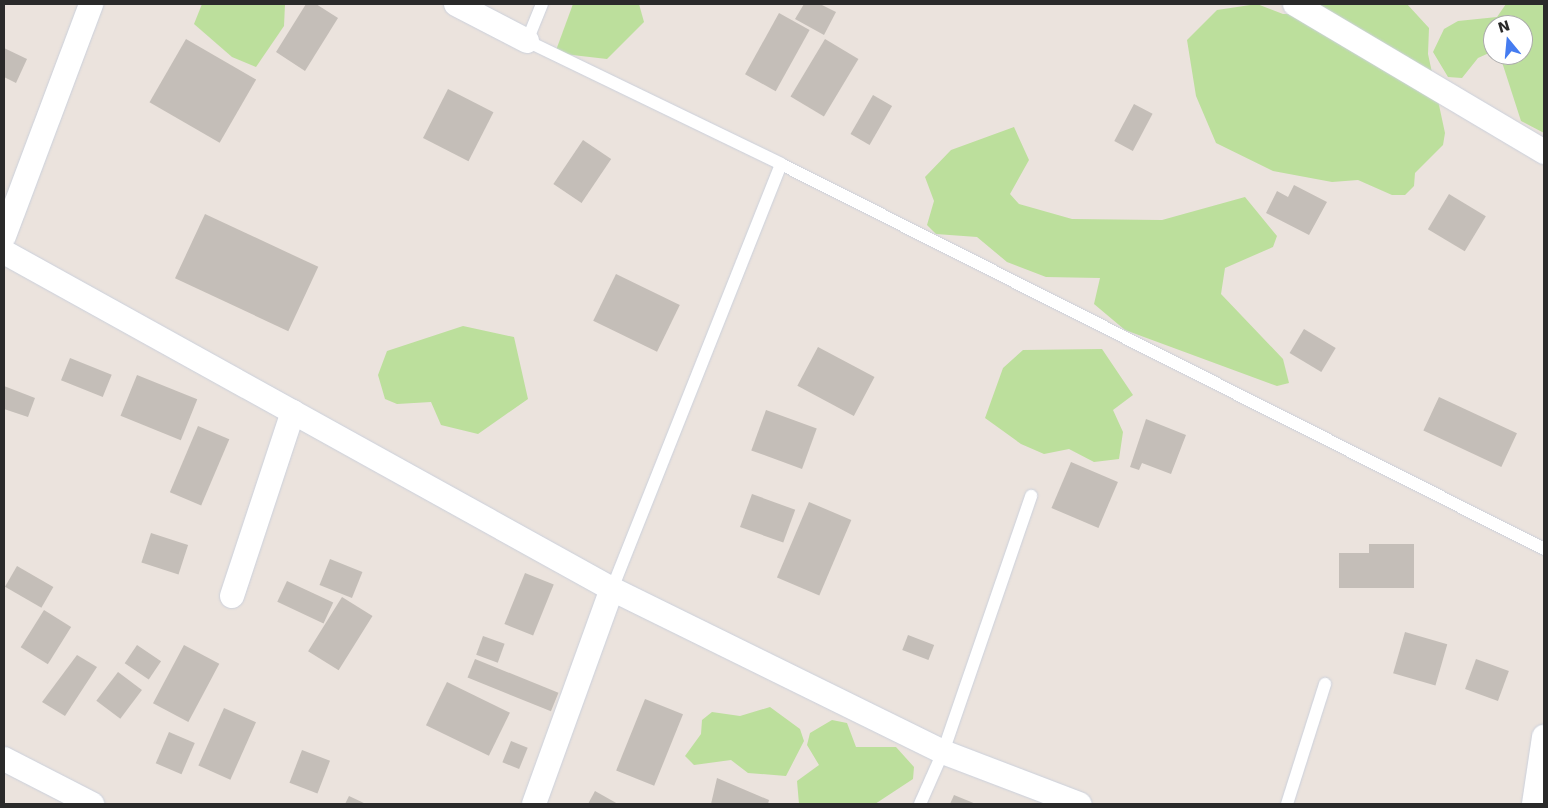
<!DOCTYPE html>
<html>
<head>
<meta charset="utf-8">
<style>
	body { margin:0 }
	#map { position:relative; width:1548px; height:808px; overflow:hidden; background:#ebe3dd; font-family:"DejaVu Sans",sans-serif }
	div>[style] { position:absolute }
	.green>* { inset:0; background:#bcdf9c }
	.building>* { inset:0; background:#c4beb8; transform-origin:0 0 }
	.roads { filter:drop-shadow(0 0 1px #cbd0db) drop-shadow(0 0 1px #cbd0db) }
	.lane>* { height:12px; margin:-6px; padding:0 6px; transform-origin:6px; border-radius:6px; background:#fff }
	.street>* { height:24px; margin:-12px; padding:0 12px; transform-origin:12px; border-radius:12px; background:#fff }
	span { translate:-50% -50%; white-space:nowrap; text-align:center; line-height:1.15; -webkit-text-stroke:4.5px #fff; paint-order:stroke }
	.frame { position:absolute; inset:0; border:5px solid #2a2a2a; pointer-events:none }
	.north { position:absolute; left:1483px; top:15px; width:50px; height:50px; box-sizing:border-box; background:#fff; border:1px solid #aaa; border-radius:50%; rotate:343deg; font-size:14px; font-weight:700; line-height:20px; text-align:center; color:#2a2a2a }
	.north::after { content:''; display:block; margin:auto; width:18px; height:22px; background:#457cf0; clip-path:polygon(50% 0,100% 100%,50% 72%,0 100%) }
</style>
</head>
<body>
<div id="map">
	<div class="green">
		<i style="clip-path:polygon(202px 4px,285px 4px,284px 26px,256px 67px,232px 57px,194px 24px)"></i>
		<i style="clip-path:polygon(573px 4px,639px 4px,644px 22px,607px 59px,555px 53px)"></i>
		<i style="clip-path:polygon(1257px 4px,1283px 14px,1297px 14px,1317px 4px,1407px 4px,1429px 28px,1428px 54px,1445px 133px,1443px 145px,1415px 173px,1414px 186px,1405px 195px,1392px 195px,1358px 180px,1332px 182px,1273px 171px,1216px 143px,1196px 96px,1187px 40px,1217px 10px)"></i>
		<i style="clip-path:polygon(evenodd,1506px 4px,1544px 4px,1544px 133px,1521px 121px,1501px 59px,1489px 53px,1478px 58px,1462px 78px,1448px 77px,1433px 52px,1444px 29px,1458px 21px,1497px 17px,1506px 4px,1493px 25px,1523px 25px,1523px 55px,1493px 55px,1493px 25px)"></i>
		<i style="clip-path:polygon(1014px 127px,1029px 160px,1010px 194px,1019px 204px,1072px 219px,1162px 220px,1245px 197px,1277px 236px,1273px 247px,1225px 268px,1221px 294px,1283px 359px,1289px 383px,1277px 386px,1125px 330px,1094px 304px,1100px 278px,1046px 277px,1007px 262px,977px 237px,936px 234px,927px 225px,934px 201px,925px 177px,951px 150px)"></i>
		<i style="clip-path:polygon(463px 326px,514px 337px,528px 399px,478px 434px,441px 425px,431px 402px,397px 404px,385px 399px,378px 375px,387px 351px)"></i>
		<i style="clip-path:polygon(1102px 349px,1133px 395px,1113px 410px,1123px 432px,1119px 459px,1094px 462px,1069px 449px,1044px 454px,1021px 444px,985px 418px,1003px 368px,1023px 350px)"></i>
		<i style="clip-path:polygon(770px 707px,800px 729px,804px 741px,786px 776px,748px 773px,731px 760px,694px 765px,685px 756px,701px 734px,702px 720px,712px 712px,740px 716px)"></i>
		<i style="clip-path:polygon(832px 720px,847px 723px,856px 747px,896px 747px,914px 767px,913px 779px,875px 804px,799px 804px,797px 781px,819px 765px,807px 745px,810px 733px)"></i>
	</div>
	<div class="building">
		<i style="clip-path:polygon(306px 4px,316px 4px,338px 18px,305px 71px,276px 52px)"></i>
		<i style="clip-path:polygon(804px 4px,820px 4px,836px 12px,824px 35px,795px 19px)"></i>
		<i style="left:779px;top:13px;width:35px;height:70px;rotate:29deg"></i>
		<i style="left:186px;top:39px;width:81px;height:73px;rotate:30deg"></i>
		<i style="left:825px;top:39px;width:39px;height:67px;rotate:31deg"></i>
		<i style="clip-path:polygon(4px 48px,27px 59px,16px 83px,4px 77px)"></i>
		<i style="left:448px;top:89px;width:51px;height:55px;rotate:27deg"></i>
		<i style="left:873px;top:95px;width:22px;height:45px;rotate:30deg"></i>
		<i style="left:1134px;top:104px;width:21px;height:42px;rotate:28deg"></i>
		<i style="left:583px;top:140px;width:34px;height:53px;rotate:34deg"></i>
		<i style="clip-path:polygon(1294px 185px,1327px 202px,1309px 235px,1266px 213px,1277px 191px,1288px 197px)"></i>
		<i style="left:1449px;top:194px;width:43px;height:41px;rotate:31deg"></i>
		<i style="left:205px;top:214px;width:125px;height:71px;rotate:25deg"></i>
		<i style="left:616px;top:274px;width:71px;height:52px;rotate:26deg"></i>
		<i style="left:1304px;top:329px;width:37px;height:28px;rotate:31deg"></i>
		<i style="left:818px;top:347px;width:64px;height:44px;rotate:28deg"></i>
		<i style="left:70px;top:358px;width:45px;height:24px;rotate:22deg"></i>
		<i style="left:137px;top:375px;width:65px;height:44px;rotate:22deg"></i>
		<i style="clip-path:polygon(4px 386px,35px 398px,28px 417px,4px 409px)"></i>
		<i style="left:1439px;top:397px;width:86px;height:37px;rotate:25deg"></i>
		<i style="left:766px;top:410px;width:54px;height:43px;rotate:20deg"></i>
		<i style="clip-path:polygon(1146px 419px,1186px 435px,1171px 474px,1142px 463px,1139px 470px,1130px 467px)"></i>
		<i style="left:198px;top:426px;width:34px;height:72px;rotate:23deg"></i>
		<i style="left:1071px;top:462px;width:51px;height:50px;rotate:23deg"></i>
		<i style="left:752px;top:494px;width:46px;height:35px;rotate:20deg"></i>
		<i style="left:809px;top:502px;width:46px;height:82px;rotate:23deg"></i>
		<i style="left:151px;top:533px;width:39px;height:31px;rotate:18deg"></i>
		<i style="clip-path:polygon(1369px 544px,1414px 544px,1414px 588px,1339px 588px,1339px 553px,1369px 553px)"></i>
		<i style="left:330px;top:559px;width:35px;height:28px;rotate:22deg"></i>
		<i style="left:17px;top:566px;width:42px;height:24px;rotate:30deg"></i>
		<i style="left:525px;top:573px;width:31px;height:55px;rotate:22deg"></i>
		<i style="left:287px;top:581px;width:51px;height:23px;rotate:25deg"></i>
		<i style="left:342px;top:597px;width:36px;height:64px;rotate:32deg"></i>
		<i style="left:44px;top:610px;width:32px;height:44px;rotate:32deg"></i>
		<i style="left:1405px;top:632px;width:44px;height:43px;rotate:16deg"></i>
		<i style="left:908px;top:635px;width:28px;height:16px;rotate:21deg"></i>
		<i style="left:483px;top:636px;width:23px;height:20px;rotate:20deg"></i>
		<i style="left:137px;top:645px;width:29px;height:22px;rotate:34deg"></i>
		<i style="left:184px;top:645px;width:40px;height:66px;rotate:28deg"></i>
		<i style="clip-path:polygon(77px 655px,97px 667px,65px 716px,42px 702px)"></i>
		<i style="left:475px;top:659px;width:90px;height:20px;rotate:22deg"></i>
		<i style="left:1476px;top:659px;width:35px;height:32px;rotate:20deg"></i>
		<i style="left:118px;top:672px;width:30px;height:36px;rotate:37deg"></i>
		<i style="left:447px;top:682px;width:70px;height:48px;rotate:26deg"></i>
		<i style="left:645px;top:699px;width:41px;height:77px;rotate:22deg"></i>
		<i style="left:224px;top:708px;width:35px;height:63px;rotate:24deg"></i>
		<i style="left:169px;top:732px;width:28px;height:34px;rotate:23deg"></i>
		<i style="left:511px;top:741px;width:18px;height:23px;rotate:22deg"></i>
		<i style="left:302px;top:750px;width:30px;height:35px;rotate:21deg"></i>
		<i style="clip-path:polygon(717px 778px,769px 800px,768px 804px,711px 804px)"></i>
		<i style="clip-path:polygon(595px 791px,618px 804px,588px 804px)"></i>
		<i style="clip-path:polygon(954px 795px,976px 804px,950px 804px)"></i>
		<i style="clip-path:polygon(349px 796px,366px 804px,345px 804px)"></i>
	</div>
	<div class="roads">
		<div class="lane">
			<i style="left:542px;top:4px;width:40px;rotate:112deg"></i>
			<i style="left:527px;top:41px;width:282px;rotate:25.8deg"></i>
			<i style="left:781px;top:164px;width:855px;rotate:26.77deg"></i>
			<i style="left:612px;top:589px;width:457px;rotate:-68.3deg"></i>
			<i style="left:920px;top:804px;width:57px;rotate:-66.1deg"></i>
			<i style="left:943px;top:752px;width:271px;rotate:-71deg"></i>
			<i style="left:1287px;top:804px;width:126px;rotate:-72.4deg"></i>
		</div>
		<div class="street">
			<i style="left:456px;top:4px;width:80px;rotate:27.5deg"></i>
			<i style="left:1295px;top:4px;width:290px;rotate:30.7deg"></i>
			<i style="left:4px;top:236px;width:248px;rotate:-69.4deg"></i>
			<i style="left:4px;top:252px;width:695px;rotate:29deg"></i>
			<i style="left:612px;top:589px;width:369px;rotate:26.2deg"></i>
			<i style="left:943px;top:752px;width:146px;rotate:20.9deg"></i>
			<i style="left:232px;top:596px;width:194px;rotate:-71.7deg"></i>
			<i style="left:4px;top:759px;width:99px;rotate:27.1deg"></i>
			<i style="left:534px;top:804px;width:229px;rotate:-70.1deg"></i>
			<i style="left:1534px;top:804px;width:68px;rotate:-81.5deg"></i>
		</div>
	</div>
	<div class="frame"></div>
	<div class="north">N</div>
</div>
</body>
</html>
